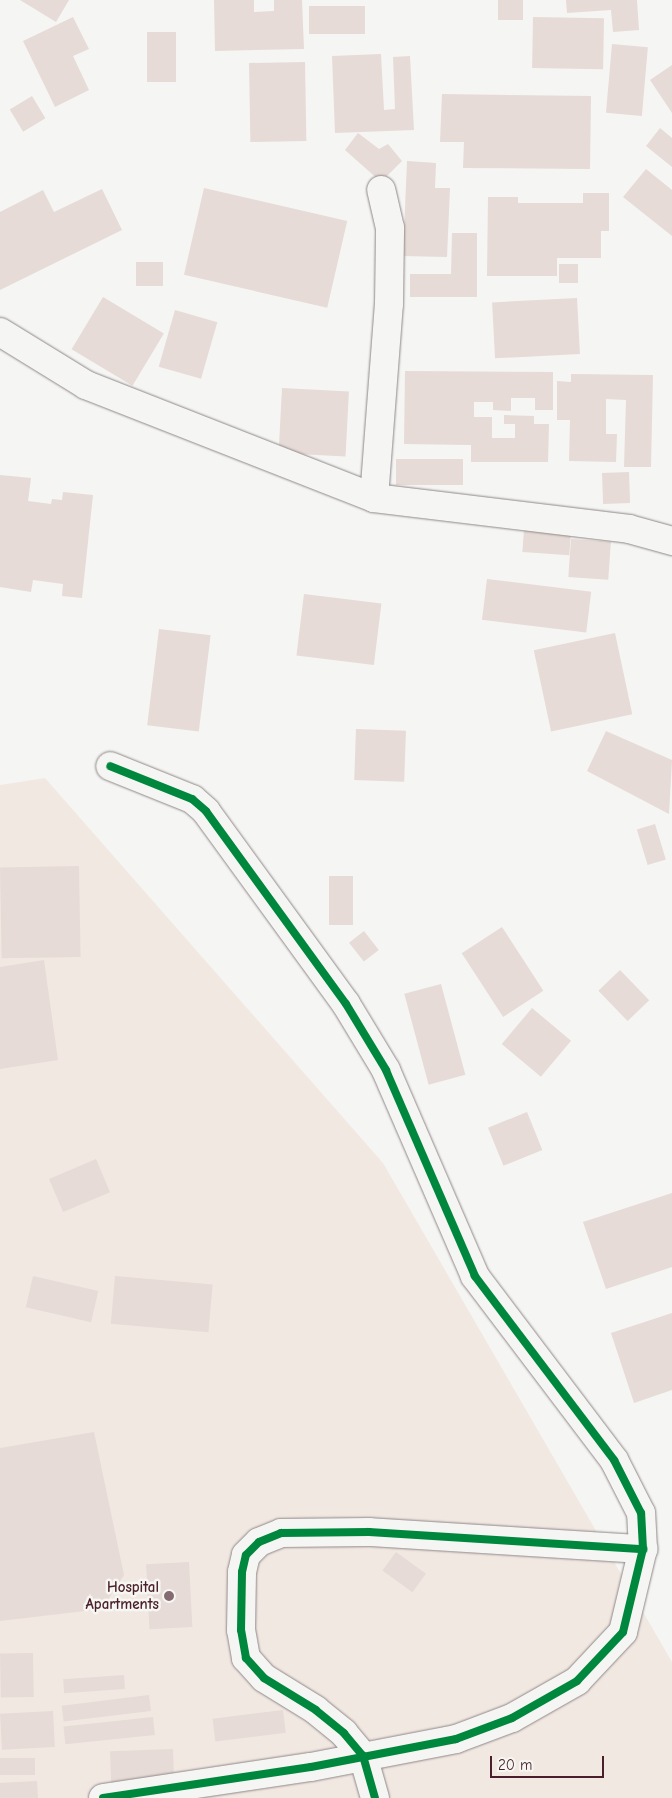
<!DOCTYPE html>
<html>
<head>
<meta charset="utf-8">
<style>
	body { margin:0 }
	#map { position:relative; width:672px; height:1798px; overflow:hidden; background:#f5f5f3; font-family:"Comic Neue",sans-serif }
	div>[style] { position:absolute }
	.built>* { inset:0; background:#f2e8e2 }
	.building>* { inset:0; background:#e6dbd6; transform-origin:0 0 }
	.roads { filter:drop-shadow(0 0 1px #8f8788) drop-shadow(0 0 1px #8f8788) }
	.minor>* { height:28px; margin:-14px; padding:0 14px; transform-origin:14px; border-radius:14px; background:#f5f5f3 }
	.cycleway>* { height:8px; margin:-4px; padding:0 4px; transform-origin:4px; border-radius:4px; background:#00873e }
	.dots>* { width:14px; height:14px; translate:-50% -50%; box-sizing:border-box; border:2px solid #f6f6f2; border-radius:50% }
	span { translate:-50% -50%; white-space:nowrap; text-align:center; line-height:1.15; -webkit-text-stroke:5px #f6f6f2; paint-order:stroke }
	.poi-label { font-size:15px; color:#4a1f2b; font-weight:700 }
	.right { translate:-100% -50%; text-align:right }
	.scale { position:absolute; left:490px; top:1756px; width:114px; height:22px; box-sizing:border-box; border:2px solid #4a1f2b; border-top:0; padding-left:6px; font-size:15px; line-height:18px; white-space:nowrap; color:#4a1f2b; -webkit-text-stroke:4px #f6f6f2; paint-order:stroke }
</style>
</head>
<body>
<div id="map">
	<div class="built">
		<i style="clip-path:polygon(45px 778px,383px 1163px,672px 1662px,672px 1798px,0 1798px,0 785px)"></i>
	</div>
	<div class="building">
		<i style="clip-path:polygon(20px 0,69px 0,56px 22px)"></i>
		<i style="clip-path:polygon(214px 0,254px 0,254px 12px,274px 11px,274px 0,302px 0,304px 49px,215px 51px)"></i>
		<i style="left:498px;top:0;width:25px;height:20px"></i>
		<i style="clip-path:polygon(566px 0,637px 0,639px 30px,613px 32px,611px 10px,567px 13px)"></i>
		<i style="left:309px;top:6px;width:56px;height:28px"></i>
		<i style="clip-path:polygon(73px 17px,89px 49px,73px 56px,89px 90px,55px 107px,23px 41px)"></i>
		<i style="left:533px;top:17px;width:71px;height:51px;rotate:1deg"></i>
		<i style="left:147px;top:32px;width:29px;height:50px"></i>
		<i style="left:612px;top:44px;width:36px;height:69px;rotate:5deg"></i>
		<i style="clip-path:polygon(381px 54px,384px 110px,395px 109px,393px 57px,410px 56px,414px 130px,335px 133px,332px 56px)"></i>
		<i style="left:305px;top:62px;width:79px;height:56px;rotate:89deg"></i>
		<i style="clip-path:polygon(672px 65px,672px 113px,650px 80px)"></i>
		<i style="clip-path:polygon(442px 94px,591px 96px,590px 169px,463px 168px,464px 142px,440px 142px)"></i>
		<i style="left:32px;top:96px;width:26px;height:26px;rotate:59deg"></i>
		<i style="clip-path:polygon(660px 128px,672px 138px,672px 167px,646px 146px)"></i>
		<i style="clip-path:polygon(358px 133px,379px 149px,388px 144px,402px 161px,381px 182px,345px 150px)"></i>
		<i style="clip-path:polygon(407px 161px,436px 163px,435px 188px,450px 188px,447px 257px,403px 256px)"></i>
		<i style="clip-path:polygon(646px 169px,672px 190px,672px 236px,623px 197px)"></i>
		<i style="left:204px;top:188px;width:147px;height:89px;rotate:13deg"></i>
		<i style="clip-path:polygon(102px 189px,122px 230px,0 290px,0 212px,43px 190px,54px 212px)"></i>
		<i style="clip-path:polygon(583px 193px,609px 193px,609px 231px,601px 231px,601px 258px,557px 258px,557px 276px,487px 276px,488px 197px,518px 197px,518px 203px,583px 203px)"></i>
		<i style="clip-path:polygon(452px 233px,477px 233px,477px 297px,410px 297px,410px 274px,451px 274px)"></i>
		<i style="left:136px;top:262px;width:27px;height:24px"></i>
		<i style="left:559px;top:264px;width:19px;height:19px"></i>
		<i style="left:103px;top:297px;width:71px;height:61px;rotate:31deg"></i>
		<i style="left:577px;top:298px;width:56px;height:85px;rotate:87deg"></i>
		<i style="left:175px;top:310px;width:44px;height:59px;rotate:16deg"></i>
		<i style="clip-path:polygon(405px 371px,553px 372px,553px 410px,535px 410px,535px 398px,511px 398px,511px 411px,493px 410px,493px 402px,474px 402px,474px 417px,492px 417px,492px 438px,515px 438px,515px 424px,504px 424px,504px 415px,534px 416px,534px 424px,549px 424px,548px 462px,471px 462px,471px 445px,404px 444px)"></i>
		<i style="clip-path:polygon(571px 374px,653px 375px,651px 467px,624px 467px,626px 400px,606px 399px,606px 434px,617px 434px,616px 462px,569px 461px,570px 420px,557px 420px,557px 381px,571px 382px)"></i>
		<i style="left:282px;top:388px;width:67px;height:65px;rotate:3deg"></i>
		<i style="left:463px;top:459px;width:26px;height:67px;rotate:90deg"></i>
		<i style="left:629px;top:472px;width:31px;height:27px;rotate:88deg"></i>
		<i style="clip-path:polygon(0 475px,31px 478px,28px 501px,51px 504px,52px 499px,62px 500px,63px 492px,93px 495px,82px 598px,62px 596px,63px 584px,33px 580px,31px 592px,0 587px)"></i>
		<i style="left:524px;top:529px;width:47px;height:23px;rotate:4deg"></i>
		<i style="left:571px;top:539px;width:40px;height:38px;rotate:4deg"></i>
		<i style="left:487px;top:579px;width:105px;height:41px;rotate:7deg"></i>
		<i style="left:304px;top:594px;width:78px;height:62px;rotate:7deg"></i>
		<i style="left:159px;top:629px;width:52px;height:97px;rotate:7deg"></i>
		<i style="left:615px;top:633px;width:83px;height:83px;rotate:78deg"></i>
		<i style="left:356px;top:729px;width:50px;height:51px;rotate:2deg"></i>
		<i style="clip-path:polygon(606px 731px,672px 760px,669px 814px,587px 771px)"></i>
		<i style="left:655px;top:824px;width:37px;height:19px;rotate:73deg"></i>
		<i style="left:79px;top:866px;width:91px;height:79px;rotate:89deg"></i>
		<i style="left:329px;top:876px;width:24px;height:49px"></i>
		<i style="left:502px;top:927px;width:76px;height:48px;rotate:57deg"></i>
		<i style="left:364px;top:931px;width:24px;height:19px;rotate:52deg"></i>
		<i style="clip-path:polygon(44px 960px,58px 1060px,0 1069px,0 967px)"></i>
		<i style="left:620px;top:970px;width:42px;height:30px;rotate:46deg"></i>
		<i style="left:441px;top:984px;width:94px;height:38px;rotate:75deg"></i>
		<i style="left:532px;top:1008px;width:51px;height:47px;rotate:40deg"></i>
		<i style="left:527px;top:1112px;width:41px;height:42px;rotate:68deg"></i>
		<i style="left:96px;top:1159px;width:36px;height:51px;rotate:67deg"></i>
		<i style="clip-path:polygon(672px 1193px,672px 1267px,606px 1289px,583px 1222px)"></i>
		<i style="left:33px;top:1276px;width:67px;height:32px;rotate:13deg"></i>
		<i style="left:115px;top:1276px;width:98px;height:48px;rotate:5deg"></i>
		<i style="clip-path:polygon(672px 1313px,672px 1390px,634px 1403px,611px 1333px)"></i>
		<i style="clip-path:polygon(94px 1432px,124px 1575px,102px 1609px,0 1621px,0 1448px)"></i>
		<i style="left:396px;top:1552px;width:37px;height:23px;rotate:36deg"></i>
		<i style="left:189px;top:1562px;width:65px;height:43px;rotate:87deg"></i>
		<i style="left:33px;top:1653px;width:44px;height:33px;rotate:89deg"></i>
		<i style="left:124px;top:1675px;width:14px;height:61px;rotate:86deg"></i>
		<i style="left:149px;top:1695px;width:16px;height:88px;rotate:83deg"></i>
		<i style="left:283px;top:1710px;width:23px;height:71px;rotate:83deg"></i>
		<i style="left:53px;top:1711px;width:36px;height:53px;rotate:87deg"></i>
		<i style="left:153px;top:1717px;width:18px;height:90px;rotate:84deg"></i>
		<i style="left:173px;top:1749px;width:36px;height:63px;rotate:88deg"></i>
		<i style="left:35px;top:1758px;width:17px;height:35px;rotate:90deg"></i>
		<i style="clip-path:polygon(37px 1781px,38px 1798px,0 1798px,0 1783px)"></i>
	</div>
	<div class="roads">
		<div class="minor">
			<i style="left:0;top:332px;width:101px;rotate:31.6deg"></i>
			<i style="left:86px;top:385px;width:309px;rotate:21.4deg"></i>
			<i style="left:374px;top:498px;width:257px;rotate:6.9deg"></i>
			<i style="left:629px;top:529px;width:45px;rotate:15.6deg"></i>
			<i style="left:374px;top:498px;width:195px;rotate:-85.6deg"></i>
			<i style="left:389px;top:304px;width:76px;rotate:-89.2deg"></i>
			<i style="left:390px;top:228px;width:39px;rotate:-103deg"></i>
			<i style="left:103px;top:1798px;width:210px;rotate:-8.5deg"></i>
			<i style="left:311px;top:1767px;width:148px;rotate:-10.9deg"></i>
			<i style="left:456px;top:1739px;width:60px;rotate:-20.6deg"></i>
			<i style="left:512px;top:1718px;width:75px;rotate:-29.6deg"></i>
			<i style="left:577px;top:1681px;width:67px;rotate:-46.8deg"></i>
			<i style="left:623px;top:1632px;width:85px;rotate:-76.5deg"></i>
			<i style="left:643px;top:1549px;width:36px;rotate:-93deg"></i>
			<i style="left:641px;top:1513px;width:59px;rotate:-117deg"></i>
			<i style="left:614px;top:1460px;width:231px;rotate:-127.1deg"></i>
			<i style="left:475px;top:1276px;width:224px;rotate:-113.4deg"></i>
			<i style="left:386px;top:1070px;width:77px;rotate:-121.2deg"></i>
			<i style="left:346px;top:1004px;width:238px;rotate:-126deg"></i>
			<i style="left:206px;top:811px;width:18px;rotate:-139deg"></i>
			<i style="left:192px;top:799px;width:88px;rotate:-158.1deg"></i>
			<i style="left:375px;top:1798px;width:44px;rotate:-105.9deg"></i>
			<i style="left:363px;top:1756px;width:30px;rotate:-130deg"></i>
			<i style="left:344px;top:1733px;width:36px;rotate:-141deg"></i>
			<i style="left:316px;top:1710px;width:61px;rotate:-148.4deg"></i>
			<i style="left:264px;top:1678px;width:27px;rotate:-132deg"></i>
			<i style="left:246px;top:1658px;width:28px;rotate:-100deg"></i>
			<i style="left:241px;top:1630px;width:58px;rotate:-89deg"></i>
			<i style="left:242px;top:1572px;width:17px;rotate:-77deg"></i>
			<i style="left:246px;top:1555px;width:18px;rotate:-45deg"></i>
			<i style="left:259px;top:1542px;width:24px;rotate:-22deg"></i>
			<i style="left:281px;top:1533px;width:88px;rotate:-0.7deg"></i>
			<i style="left:369px;top:1532px;width:275px;rotate:3.6deg"></i>
		</div>
	</div>
	<div class="cycleway">
		<i style="left:103px;top:1798px;width:210px;rotate:-8.5deg"></i>
		<i style="left:311px;top:1767px;width:148px;rotate:-10.9deg"></i>
		<i style="left:456px;top:1739px;width:60px;rotate:-20.6deg"></i>
		<i style="left:512px;top:1718px;width:75px;rotate:-29.6deg"></i>
		<i style="left:577px;top:1681px;width:67px;rotate:-46.8deg"></i>
		<i style="left:623px;top:1632px;width:85px;rotate:-76.5deg"></i>
		<i style="left:643px;top:1549px;width:36px;rotate:-93deg"></i>
		<i style="left:641px;top:1513px;width:59px;rotate:-117deg"></i>
		<i style="left:614px;top:1460px;width:231px;rotate:-127.1deg"></i>
		<i style="left:475px;top:1276px;width:224px;rotate:-113.4deg"></i>
		<i style="left:386px;top:1070px;width:77px;rotate:-121.2deg"></i>
		<i style="left:346px;top:1004px;width:238px;rotate:-126deg"></i>
		<i style="left:206px;top:811px;width:18px;rotate:-139deg"></i>
		<i style="left:192px;top:799px;width:88px;rotate:-158.1deg"></i>
		<i style="left:375px;top:1798px;width:44px;rotate:-105.9deg"></i>
		<i style="left:363px;top:1756px;width:30px;rotate:-130deg"></i>
		<i style="left:344px;top:1733px;width:36px;rotate:-141deg"></i>
		<i style="left:316px;top:1710px;width:61px;rotate:-148.4deg"></i>
		<i style="left:264px;top:1678px;width:27px;rotate:-132deg"></i>
		<i style="left:246px;top:1658px;width:28px;rotate:-100deg"></i>
		<i style="left:241px;top:1630px;width:58px;rotate:-89deg"></i>
		<i style="left:242px;top:1572px;width:17px;rotate:-77deg"></i>
		<i style="left:246px;top:1555px;width:18px;rotate:-45deg"></i>
		<i style="left:259px;top:1542px;width:24px;rotate:-22deg"></i>
		<i style="left:281px;top:1533px;width:88px;rotate:-0.7deg"></i>
		<i style="left:369px;top:1532px;width:275px;rotate:3.6deg"></i>
	</div>
	<div class="dots">
		<i style="left:169px;top:1596px;background:#866a71"></i>
	</div>
	<div class="poi-label">
		<span class="right" style="left:159px;top:1596px">Hospital<br>Apartments</span>
	</div>
	<div class="scale">20 m</div>
</div>
</body>
</html>
